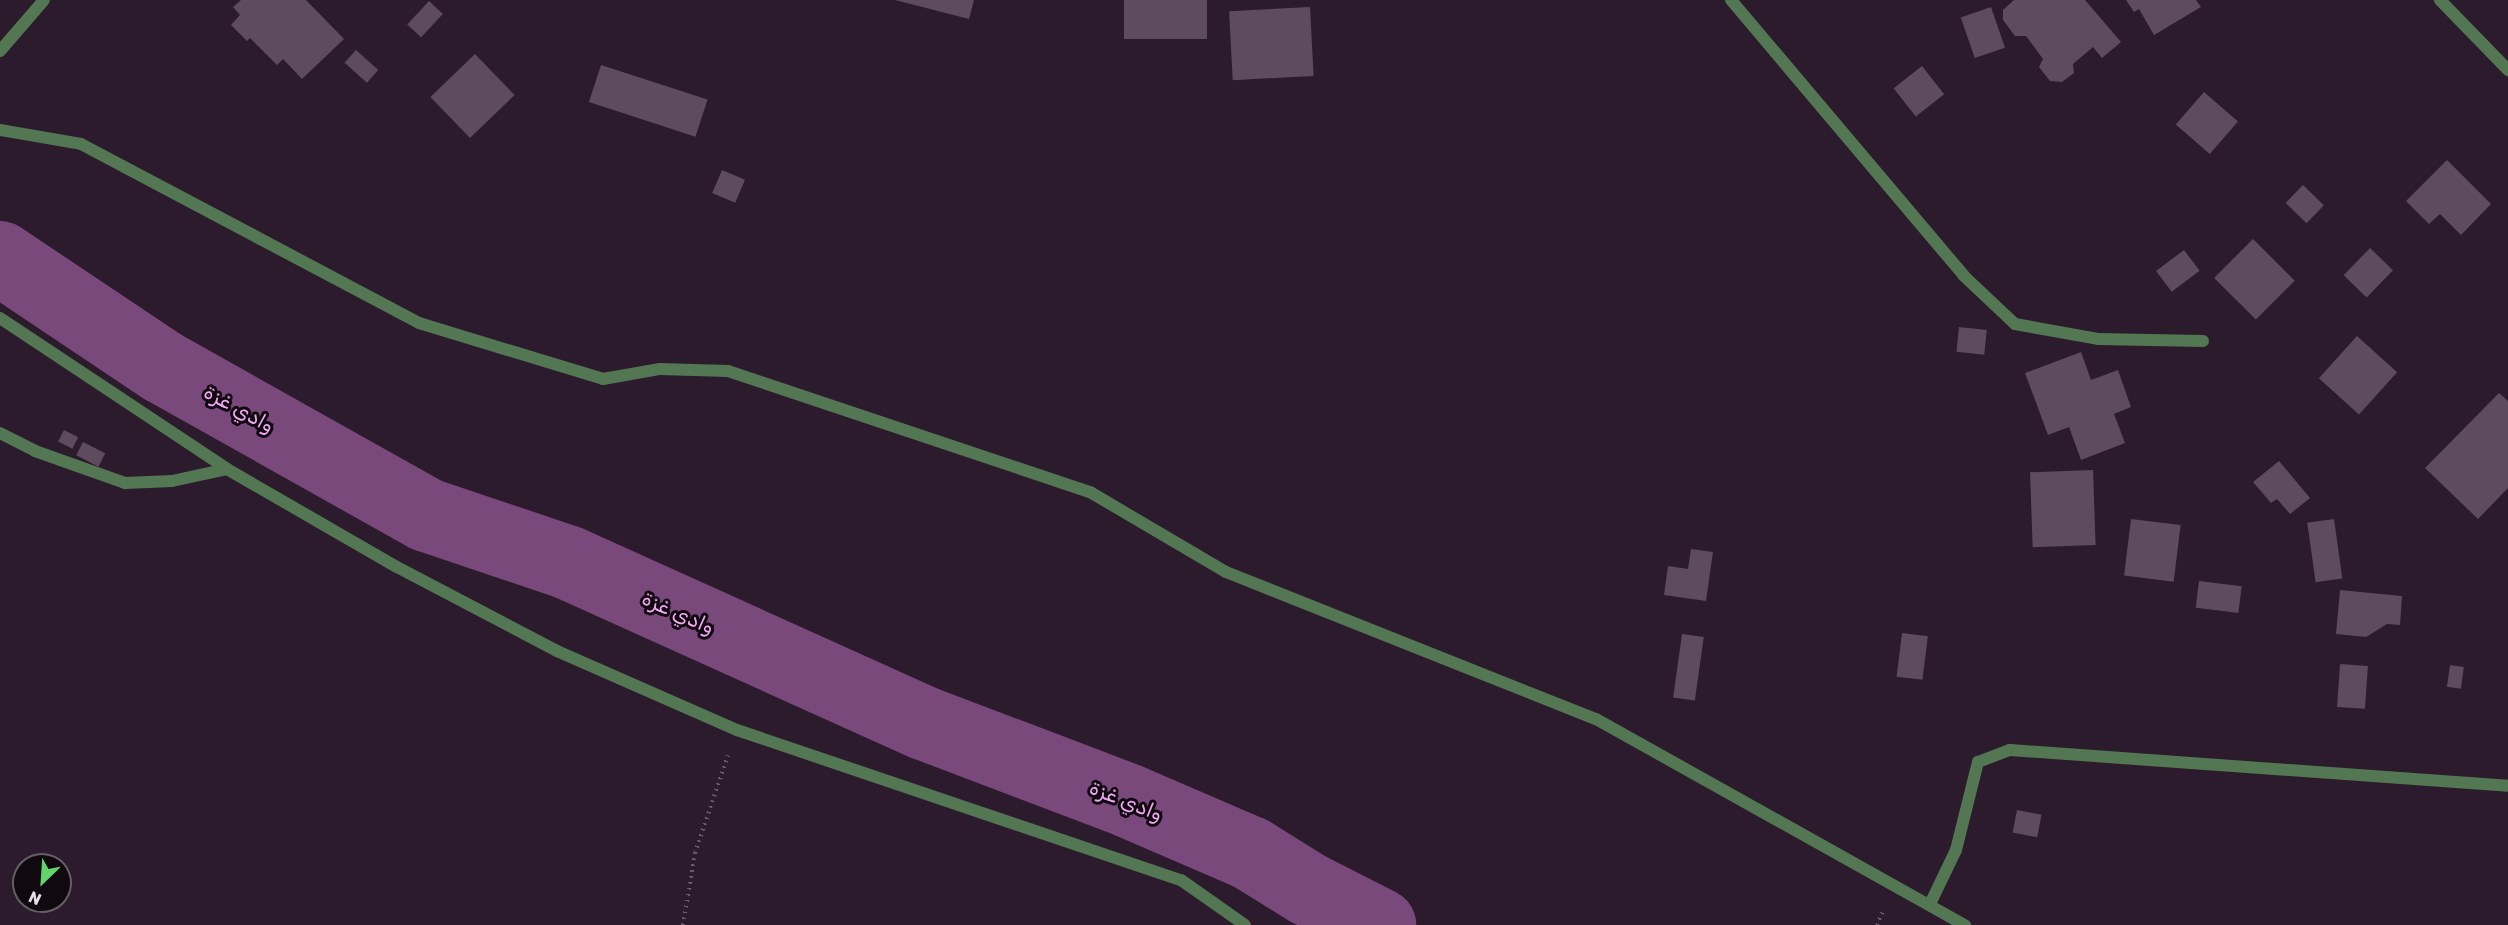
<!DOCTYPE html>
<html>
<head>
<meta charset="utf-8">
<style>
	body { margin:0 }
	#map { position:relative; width:2508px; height:925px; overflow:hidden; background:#2c1b2c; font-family:Rubik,Cairo,sans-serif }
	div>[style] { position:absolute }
	.river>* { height:74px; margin:-37px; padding:0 37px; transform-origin:37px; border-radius:37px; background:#7a497b }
	.building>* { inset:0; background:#5e4b5e; transform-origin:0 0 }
	.path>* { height:4px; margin-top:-2px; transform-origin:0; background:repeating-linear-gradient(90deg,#6b5c6b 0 1.5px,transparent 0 6px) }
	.lane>* { height:12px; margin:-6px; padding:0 6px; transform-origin:6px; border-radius:6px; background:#527752 }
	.street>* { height:12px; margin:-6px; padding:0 6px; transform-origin:6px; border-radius:6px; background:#527752 }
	span { translate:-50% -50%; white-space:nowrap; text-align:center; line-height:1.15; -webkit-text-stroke:6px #100910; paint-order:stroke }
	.water-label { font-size:20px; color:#f2a8f3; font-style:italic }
	.north { position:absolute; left:12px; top:853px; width:60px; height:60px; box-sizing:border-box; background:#100910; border:2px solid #665d66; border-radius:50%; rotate:205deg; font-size:16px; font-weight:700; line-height:24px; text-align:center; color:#e7dce7 }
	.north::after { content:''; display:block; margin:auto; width:21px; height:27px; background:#62d469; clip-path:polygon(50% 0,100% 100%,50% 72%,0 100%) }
</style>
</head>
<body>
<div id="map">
	<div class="river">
		<i style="left:0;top:258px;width:196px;rotate:33.8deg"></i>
		<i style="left:163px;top:367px;width:303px;rotate:29.3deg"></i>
		<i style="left:427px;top:515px;width:148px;rotate:18.6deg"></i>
		<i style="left:567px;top:562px;width:392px;rotate:24.3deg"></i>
		<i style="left:924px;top:723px;width:219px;rotate:20.8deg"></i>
		<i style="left:1129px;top:801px;width:132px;rotate:23.3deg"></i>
		<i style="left:1250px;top:853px;width:68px;rotate:31.8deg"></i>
		<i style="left:1308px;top:889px;width:80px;rotate:26.9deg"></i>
	</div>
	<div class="building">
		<i style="clip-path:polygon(241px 0,306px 0,344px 39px,302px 79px,283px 59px,277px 65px,250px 38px,247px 41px,231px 25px,240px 15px,233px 7px)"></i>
		<i style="clip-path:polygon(895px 0,974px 0,969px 19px)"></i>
		<i style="left:1124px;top:0;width:83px;height:39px"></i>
		<i style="clip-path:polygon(2014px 0,2085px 0,2121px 42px,2102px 58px,2093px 47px,2073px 64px,2074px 73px,2062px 82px,2050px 81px,2039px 67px,2043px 59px,2026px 36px,2015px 36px,2003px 20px,2003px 10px)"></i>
		<i style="clip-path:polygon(2126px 0,2196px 0,2201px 7px,2154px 35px,2139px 9px,2134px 12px)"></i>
		<i style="left:429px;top:1px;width:19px;height:32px;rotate:43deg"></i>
		<i style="left:1310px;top:7px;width:69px;height:81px;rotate:87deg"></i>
		<i style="left:1991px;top:7px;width:43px;height:32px;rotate:71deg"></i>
		<i style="left:356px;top:50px;width:30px;height:17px;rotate:42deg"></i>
		<i style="left:475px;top:54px;width:57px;height:62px;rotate:46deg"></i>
		<i style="left:601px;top:65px;width:112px;height:39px;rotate:18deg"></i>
		<i style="left:1922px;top:66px;width:36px;height:36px;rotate:52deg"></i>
		<i style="left:2204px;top:92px;width:45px;height:43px;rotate:41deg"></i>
		<i style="clip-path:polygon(2447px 160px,2491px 204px,2461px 235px,2440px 214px,2429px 224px,2406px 201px)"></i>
		<i style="left:722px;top:170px;width:25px;height:25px;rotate:23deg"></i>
		<i style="left:2303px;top:185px;width:29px;height:25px;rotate:44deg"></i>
		<i style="left:2253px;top:239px;width:59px;height:55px;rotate:45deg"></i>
		<i style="left:2370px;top:248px;width:32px;height:38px;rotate:44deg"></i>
		<i style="left:2184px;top:250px;width:26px;height:35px;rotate:53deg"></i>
		<i style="left:1959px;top:327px;width:28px;height:25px;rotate:6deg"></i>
		<i style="left:2357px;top:336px;width:54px;height:57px;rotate:42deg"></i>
		<i style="clip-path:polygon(2081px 352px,2091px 380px,2118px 370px,2131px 407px,2114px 414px,2125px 443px,2081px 460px,2069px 427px,2048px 435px,2025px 373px)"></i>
		<i style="clip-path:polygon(2499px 393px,2508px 401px,2508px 488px,2478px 519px,2425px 468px)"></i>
		<i style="left:64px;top:430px;width:16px;height:13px;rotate:27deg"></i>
		<i style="left:83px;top:442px;width:25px;height:15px;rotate:27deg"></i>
		<i style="clip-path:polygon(2279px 461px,2310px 498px,2290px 514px,2277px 499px,2271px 503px,2253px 482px)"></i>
		<i style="left:2093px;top:470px;width:75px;height:63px;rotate:88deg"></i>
		<i style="left:2131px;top:519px;width:50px;height:57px;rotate:7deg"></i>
		<i style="left:2334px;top:519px;width:60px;height:27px;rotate:82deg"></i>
		<i style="clip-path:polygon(1691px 549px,1713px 552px,1706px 601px,1664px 595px,1668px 566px,1688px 569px)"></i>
		<i style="left:2199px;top:581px;width:43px;height:27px;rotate:7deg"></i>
		<i style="clip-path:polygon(2340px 590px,2402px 596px,2400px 625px,2387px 624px,2366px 637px,2336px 634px)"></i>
		<i style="left:1902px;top:633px;width:26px;height:44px;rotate:7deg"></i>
		<i style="left:1682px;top:634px;width:22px;height:64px;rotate:8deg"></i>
		<i style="left:2340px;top:664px;width:28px;height:43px;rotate:4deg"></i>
		<i style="left:2450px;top:665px;width:14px;height:22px;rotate:8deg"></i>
		<i style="left:2017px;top:810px;width:25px;height:23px;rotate:11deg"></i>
	</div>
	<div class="path">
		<i style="left:683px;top:925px;width:73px;rotate:-80.5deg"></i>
		<i style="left:695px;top:853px;width:103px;rotate:-71.4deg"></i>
		<i style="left:1877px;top:925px;width:17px;rotate:-66deg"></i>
	</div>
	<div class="lane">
		<i style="left:1930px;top:904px;width:60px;rotate:-64.3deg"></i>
		<i style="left:1956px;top:850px;width:91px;rotate:-76deg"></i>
		<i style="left:1978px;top:762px;width:34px;rotate:-21deg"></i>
		<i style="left:2010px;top:750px;width:499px;rotate:4.1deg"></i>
	</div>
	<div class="street">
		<i style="left:1731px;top:0;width:361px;rotate:49.8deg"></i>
		<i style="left:1964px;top:276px;width:70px;rotate:43.3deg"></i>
		<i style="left:2015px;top:324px;width:84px;rotate:10.2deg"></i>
		<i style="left:2098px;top:339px;width:105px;rotate:1.1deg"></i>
		<i style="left:2440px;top:0;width:98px;rotate:45.8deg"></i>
		<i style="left:0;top:51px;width:67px;rotate:-49.2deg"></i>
		<i style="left:0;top:130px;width:82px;rotate:9.8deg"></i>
		<i style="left:81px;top:144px;width:382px;rotate:27.9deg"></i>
		<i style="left:419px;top:323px;width:192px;rotate:16.9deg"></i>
		<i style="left:603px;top:379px;width:58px;rotate:-10deg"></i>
		<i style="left:660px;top:369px;width:68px;rotate:1.7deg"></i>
		<i style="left:728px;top:371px;width:382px;rotate:18.5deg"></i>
		<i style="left:1090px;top:492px;width:158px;rotate:30.5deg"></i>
		<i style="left:1226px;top:572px;width:398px;rotate:21.7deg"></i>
		<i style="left:1596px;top:719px;width:423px;rotate:29.2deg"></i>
		<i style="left:0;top:318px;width:273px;rotate:33.6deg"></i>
		<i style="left:227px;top:469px;width:196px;rotate:30deg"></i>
		<i style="left:397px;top:567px;width:181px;rotate:27.7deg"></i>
		<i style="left:557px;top:651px;width:197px;rotate:23.7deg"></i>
		<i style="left:737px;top:730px;width:469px;rotate:18.7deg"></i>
		<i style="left:1181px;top:880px;width:78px;rotate:35.1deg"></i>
		<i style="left:0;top:433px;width:39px;rotate:27deg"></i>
		<i style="left:35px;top:451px;width:96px;rotate:19.6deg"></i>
		<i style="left:125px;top:483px;width:47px;rotate:-2.4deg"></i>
		<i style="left:172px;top:481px;width:56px;rotate:-12.3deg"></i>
	</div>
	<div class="water-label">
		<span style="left:239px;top:409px;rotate:29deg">وادي غزة</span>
		<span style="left:678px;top:613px;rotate:24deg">وادي غزة</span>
		<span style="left:1126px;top:801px;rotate:22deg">وادي غزة</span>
	</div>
	<div class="north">N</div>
</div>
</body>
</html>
